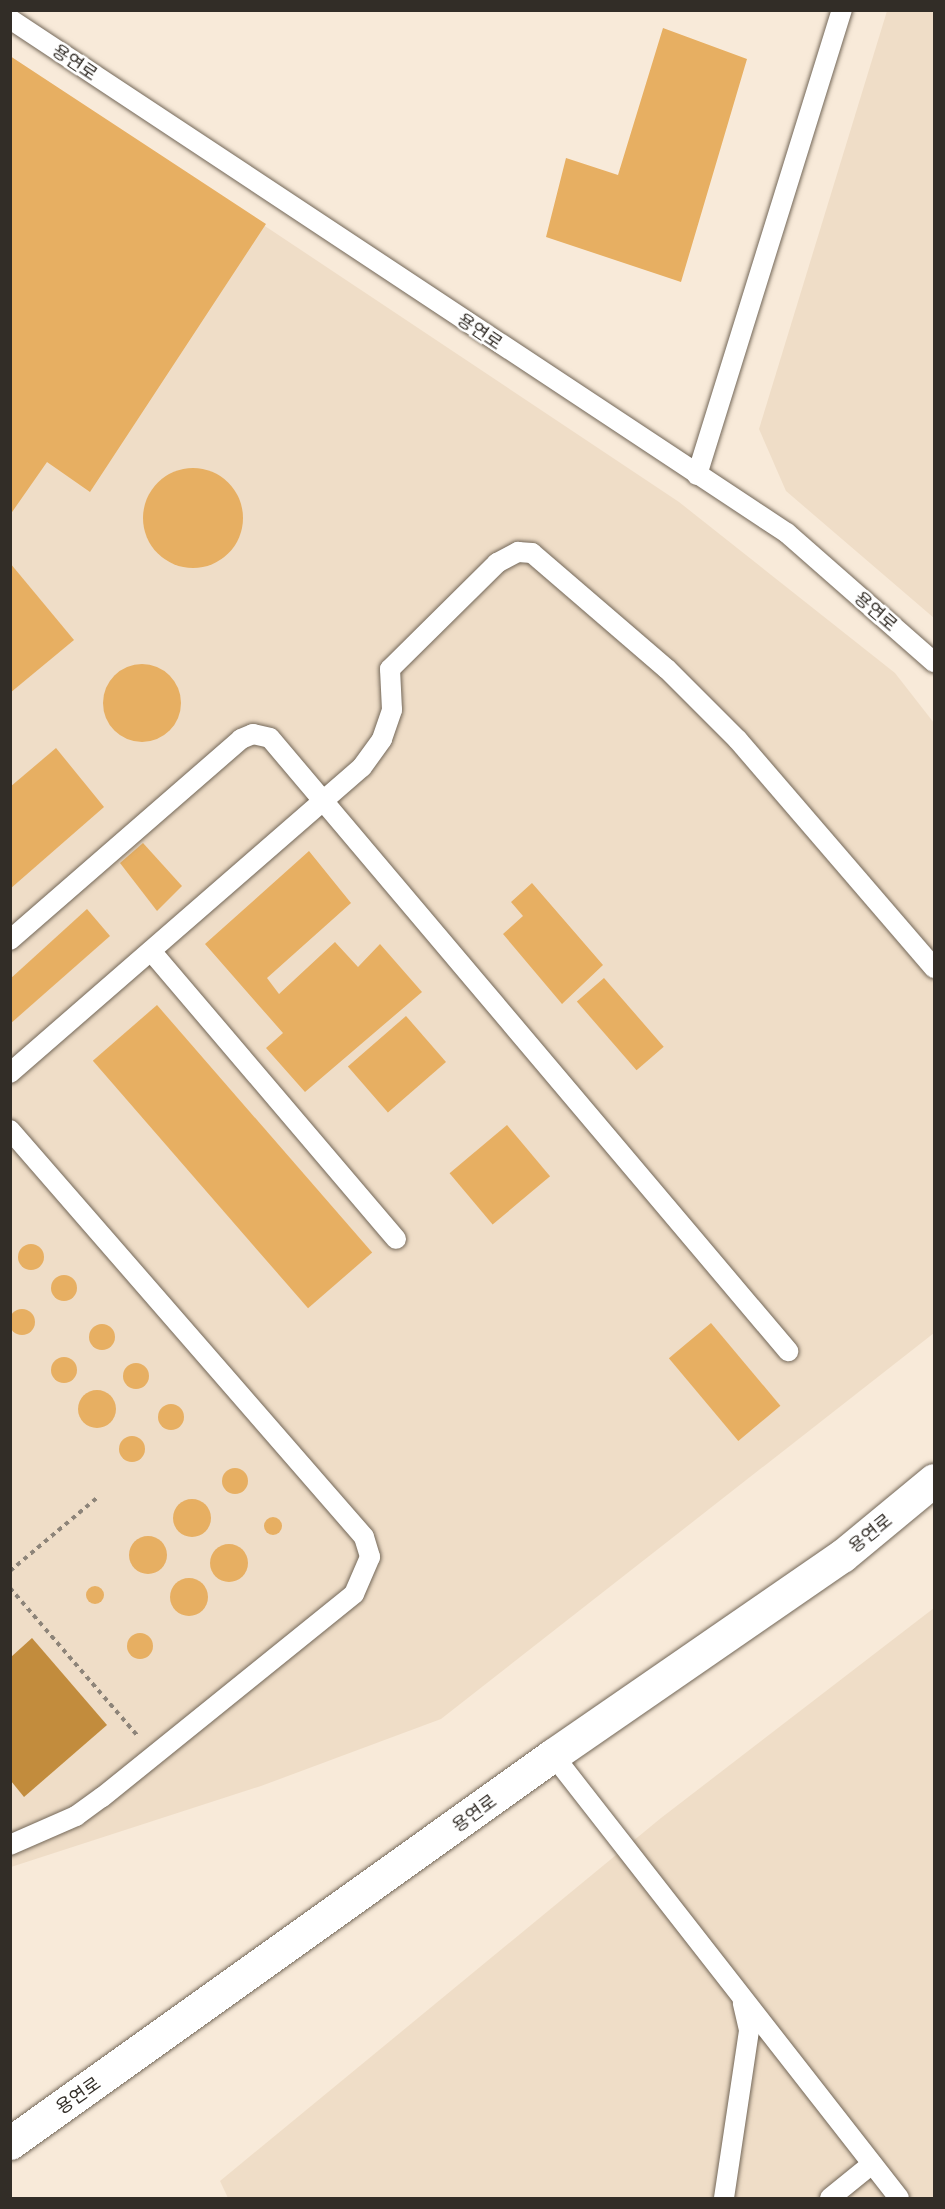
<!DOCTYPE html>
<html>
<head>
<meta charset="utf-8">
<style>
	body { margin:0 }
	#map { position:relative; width:945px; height:2209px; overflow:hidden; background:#f8ead9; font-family:Ubuntu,"Noto Sans KR",sans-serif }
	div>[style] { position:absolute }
	.built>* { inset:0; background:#efddc7 }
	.water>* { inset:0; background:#c28c3d }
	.building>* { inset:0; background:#e7af62; transform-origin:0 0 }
	.round { border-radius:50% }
	.path>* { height:4px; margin-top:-2px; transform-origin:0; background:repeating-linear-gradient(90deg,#8d8479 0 4.5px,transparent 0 9px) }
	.roads { filter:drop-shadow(0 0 2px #736758) drop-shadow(0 0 2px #736758) }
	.service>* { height:20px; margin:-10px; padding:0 10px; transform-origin:10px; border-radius:10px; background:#fff }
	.tertiary>* { height:33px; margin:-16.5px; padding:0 16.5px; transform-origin:16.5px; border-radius:16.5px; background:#fff }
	span { translate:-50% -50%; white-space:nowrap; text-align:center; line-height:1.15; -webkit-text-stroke:5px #fff; paint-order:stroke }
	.street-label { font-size:18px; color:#322d27 }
	.frame { position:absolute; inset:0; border:12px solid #322d27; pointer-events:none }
</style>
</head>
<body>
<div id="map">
	<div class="built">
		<i style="clip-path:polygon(887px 11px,934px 11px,934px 618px,786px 491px,759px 429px)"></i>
		<i style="clip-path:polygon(10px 56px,679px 502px,895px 673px,934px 723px,934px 1333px,441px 1719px,261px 1786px,11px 1867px)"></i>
		<i style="clip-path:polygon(934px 1608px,934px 2198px,228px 2198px,220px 2181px,661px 1818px)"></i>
	</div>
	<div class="water">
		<i style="clip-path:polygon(32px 1638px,107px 1725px,24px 1797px,11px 1781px,11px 1657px)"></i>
	</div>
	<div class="building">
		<i style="clip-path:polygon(663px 28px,747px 59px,681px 282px,546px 237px,566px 158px,618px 175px)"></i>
		<i style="clip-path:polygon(10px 56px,266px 224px,90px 492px,47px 462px,10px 515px)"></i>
		<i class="round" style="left:143px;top:468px;width:100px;height:100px"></i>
		<i style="clip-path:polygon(10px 563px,74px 640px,10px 693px)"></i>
		<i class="round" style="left:103px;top:664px;width:78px;height:78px"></i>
		<i style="clip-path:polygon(56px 748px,104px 807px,10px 889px,10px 787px)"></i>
		<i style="clip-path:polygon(143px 843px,182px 886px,157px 911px,120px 863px)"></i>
		<i style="clip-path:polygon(309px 851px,351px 903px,267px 978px,279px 994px,335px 942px,358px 967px,380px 944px,422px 992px,305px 1092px,266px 1048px,283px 1033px,205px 944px)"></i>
		<i style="clip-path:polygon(532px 883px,603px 965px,562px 1004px,503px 934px,523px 916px,511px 902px)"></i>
		<i style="clip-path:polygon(87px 909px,110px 936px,10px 1024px,10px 979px)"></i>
		<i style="left:604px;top:978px;width:91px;height:36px;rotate:49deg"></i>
		<i style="left:157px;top:1005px;width:328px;height:85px;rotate:49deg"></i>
		<i style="left:406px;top:1016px;width:61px;height:77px;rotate:49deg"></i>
		<i style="left:507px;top:1125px;width:67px;height:75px;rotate:50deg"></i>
		<i class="round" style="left:18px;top:1244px;width:26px;height:26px"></i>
		<i class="round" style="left:51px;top:1275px;width:26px;height:26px"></i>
		<i class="round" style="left:9px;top:1309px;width:26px;height:26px"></i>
		<i style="left:711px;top:1323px;width:108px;height:55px;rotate:50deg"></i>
		<i class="round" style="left:89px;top:1324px;width:26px;height:26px"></i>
		<i class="round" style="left:51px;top:1357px;width:26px;height:26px"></i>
		<i class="round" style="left:123px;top:1363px;width:26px;height:26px"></i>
		<i class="round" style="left:78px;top:1390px;width:38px;height:38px"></i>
		<i class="round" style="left:158px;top:1404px;width:26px;height:26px"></i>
		<i class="round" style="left:119px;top:1436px;width:26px;height:26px"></i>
		<i class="round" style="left:222px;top:1468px;width:26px;height:26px"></i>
		<i class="round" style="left:173px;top:1499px;width:38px;height:38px"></i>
		<i class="round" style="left:264px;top:1517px;width:18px;height:18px"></i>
		<i class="round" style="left:129px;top:1536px;width:38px;height:38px"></i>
		<i class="round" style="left:210px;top:1544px;width:38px;height:38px"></i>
		<i class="round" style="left:170px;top:1578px;width:38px;height:38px"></i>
		<i class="round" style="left:86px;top:1586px;width:18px;height:18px"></i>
		<i class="round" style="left:127px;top:1633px;width:26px;height:26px"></i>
	</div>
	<div class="path">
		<i style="left:10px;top:1571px;width:115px;rotate:-40.1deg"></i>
		<i style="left:10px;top:1588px;width:194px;rotate:49.2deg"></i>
	</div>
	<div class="roads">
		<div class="service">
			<i style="left:10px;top:19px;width:932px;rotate:33.49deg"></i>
			<i style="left:787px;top:533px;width:196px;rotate:41.3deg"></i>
			<i style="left:697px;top:475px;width:487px;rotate:-72.7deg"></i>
			<i style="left:10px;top:940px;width:306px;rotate:-41deg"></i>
			<i style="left:241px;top:739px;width:13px;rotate:-23deg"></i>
			<i style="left:253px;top:734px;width:17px;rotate:13deg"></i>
			<i style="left:270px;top:738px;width:803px;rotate:49.8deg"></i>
			<i style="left:151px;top:951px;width:378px;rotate:49.6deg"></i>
			<i style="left:10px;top:1073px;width:466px;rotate:-41deg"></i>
			<i style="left:362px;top:767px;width:34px;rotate:-54deg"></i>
			<i style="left:382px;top:739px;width:31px;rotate:-71deg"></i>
			<i style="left:392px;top:710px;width:41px;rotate:-92.8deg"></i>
			<i style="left:390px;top:669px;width:151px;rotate:-44.7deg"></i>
			<i style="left:497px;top:563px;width:24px;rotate:-28deg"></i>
			<i style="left:518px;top:552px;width:14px;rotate:4deg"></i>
			<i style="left:532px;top:553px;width:178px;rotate:40.7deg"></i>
			<i style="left:667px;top:669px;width:100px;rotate:45deg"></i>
			<i style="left:738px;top:740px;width:301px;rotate:49.3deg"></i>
			<i style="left:10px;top:1130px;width:539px;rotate:48.98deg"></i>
			<i style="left:364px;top:1537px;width:21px;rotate:73deg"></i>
			<i style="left:370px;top:1557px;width:40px;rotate:113.4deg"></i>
			<i style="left:354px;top:1594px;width:324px;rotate:141.1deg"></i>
			<i style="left:102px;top:1797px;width:32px;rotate:144deg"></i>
			<i style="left:76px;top:1816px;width:72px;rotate:156.3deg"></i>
			<i style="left:553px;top:1755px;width:562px;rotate:52.01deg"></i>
			<i style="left:724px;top:2198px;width:170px;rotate:-81.5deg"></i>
			<i style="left:749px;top:2030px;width:28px;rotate:-103deg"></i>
			<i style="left:830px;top:2198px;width:54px;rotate:-39deg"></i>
		</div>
		<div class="tertiary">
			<i style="left:10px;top:2143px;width:667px;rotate:-35.55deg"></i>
			<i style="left:553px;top:1755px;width:351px;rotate:-34.6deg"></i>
			<i style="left:842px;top:1556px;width:119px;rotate:-39.6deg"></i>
		</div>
	</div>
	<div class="street-label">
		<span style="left:75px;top:62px;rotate:34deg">용연로</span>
		<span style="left:480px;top:331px;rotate:34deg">용연로</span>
		<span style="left:876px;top:611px;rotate:41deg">용연로</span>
		<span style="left:870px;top:1533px;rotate:-39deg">용연로</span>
		<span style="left:474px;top:1813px;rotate:-36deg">용연로</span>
		<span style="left:78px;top:2095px;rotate:-35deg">용연로</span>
	</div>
	<div class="frame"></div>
</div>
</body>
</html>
